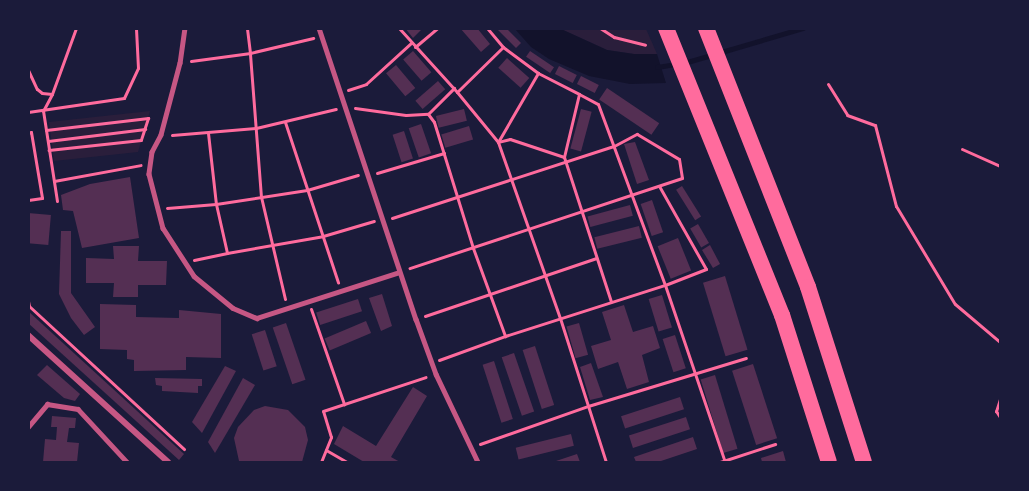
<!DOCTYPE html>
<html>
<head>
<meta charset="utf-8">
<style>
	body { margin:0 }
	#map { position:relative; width:1029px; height:491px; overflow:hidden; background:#1b1b3a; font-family:"PT Sans",sans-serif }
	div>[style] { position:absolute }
	.green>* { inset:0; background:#2a1e3b }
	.water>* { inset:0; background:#12122b }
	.stream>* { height:4.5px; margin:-2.25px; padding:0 2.25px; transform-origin:2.25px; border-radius:2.25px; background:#12122b }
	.building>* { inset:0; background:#542f53; transform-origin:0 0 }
	.path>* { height:3px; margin:-1.5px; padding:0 1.5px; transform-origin:1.5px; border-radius:1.5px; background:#ff6b9d }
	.service>* { height:4.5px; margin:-2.25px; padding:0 2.25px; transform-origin:2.25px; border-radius:2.25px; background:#c65784 }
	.minor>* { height:6px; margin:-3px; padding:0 3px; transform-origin:3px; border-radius:3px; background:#c65784 }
	.motorway>* { height:16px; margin:-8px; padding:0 8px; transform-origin:8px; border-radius:8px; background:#ff6b9d }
	span { translate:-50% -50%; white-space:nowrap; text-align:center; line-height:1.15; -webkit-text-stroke:6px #1b1b3a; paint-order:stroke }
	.frame { position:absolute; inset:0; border:30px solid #1b1b3a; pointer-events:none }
</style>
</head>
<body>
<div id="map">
	<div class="green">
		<i style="clip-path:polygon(561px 29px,646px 29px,657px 54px,634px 54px,607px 50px)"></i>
		<i style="clip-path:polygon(150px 111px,138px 152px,54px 161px,49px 122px)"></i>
	</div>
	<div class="water">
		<i style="clip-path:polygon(515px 29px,561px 29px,607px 50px,634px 54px,657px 54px,666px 83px,630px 84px,589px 76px,549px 59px,531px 47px)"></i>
	</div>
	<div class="stream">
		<i style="left:684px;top:63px;width:124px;rotate:-16.4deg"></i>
		<i style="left:657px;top:67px;width:18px;rotate:-9deg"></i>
	</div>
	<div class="building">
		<i style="clip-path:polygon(405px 28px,423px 28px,413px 38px)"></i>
		<i style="clip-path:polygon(460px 28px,477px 28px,490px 44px,481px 52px)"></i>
		<i style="clip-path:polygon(496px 28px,506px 28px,521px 43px,516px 48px)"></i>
		<i style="left:413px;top:51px;width:28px;height:13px;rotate:49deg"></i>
		<i style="left:530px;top:51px;width:29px;height:7px;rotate:34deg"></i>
		<i style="left:507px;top:58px;width:30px;height:13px;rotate:42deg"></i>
		<i style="left:396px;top:65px;width:30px;height:13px;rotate:50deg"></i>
		<i style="left:559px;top:66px;width:20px;height:9px;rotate:27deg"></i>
		<i style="left:581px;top:76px;width:20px;height:9px;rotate:27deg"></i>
		<i style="left:438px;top:81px;width:11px;height:30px;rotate:49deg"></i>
		<i style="left:607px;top:88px;width:63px;height:14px;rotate:34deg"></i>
		<i style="left:464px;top:109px;width:12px;height:29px;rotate:76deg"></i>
		<i style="left:581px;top:109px;width:11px;height:41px;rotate:15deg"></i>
		<i style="left:421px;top:124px;width:31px;height:13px;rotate:71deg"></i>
		<i style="left:469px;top:126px;width:14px;height:29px;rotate:73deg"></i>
		<i style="left:404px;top:131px;width:29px;height:12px;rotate:72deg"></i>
		<i style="clip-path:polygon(635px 142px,649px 180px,637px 184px,624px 144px)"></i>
		<i style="clip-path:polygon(130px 177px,139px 238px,82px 248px,73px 211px,63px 210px,61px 195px,90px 184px)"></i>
		<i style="left:682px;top:186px;width:36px;height:7px;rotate:58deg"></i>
		<i style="left:652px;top:200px;width:34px;height:12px;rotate:71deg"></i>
		<i style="left:630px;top:205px;width:11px;height:44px;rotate:75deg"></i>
		<i style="left:28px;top:213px;width:23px;height:30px;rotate:5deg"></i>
		<i style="left:698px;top:224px;width:22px;height:9px;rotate:60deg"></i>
		<i style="left:639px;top:226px;width:12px;height:46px;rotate:76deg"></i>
		<i style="clip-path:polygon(61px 231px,71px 231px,71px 293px,95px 327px,84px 335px,71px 318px,59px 294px)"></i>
		<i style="left:678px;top:238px;width:35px;height:22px;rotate:68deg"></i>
		<i style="clip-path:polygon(710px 245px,720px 264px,713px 268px,702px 250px)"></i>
		<i style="clip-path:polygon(113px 246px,139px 246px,138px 261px,167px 261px,166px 285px,138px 285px,138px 297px,113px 297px,114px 283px,86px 283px,86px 258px,114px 259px)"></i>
		<i style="left:725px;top:276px;width:77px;height:23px;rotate:73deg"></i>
		<i style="clip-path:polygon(382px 294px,392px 326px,381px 331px,369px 298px)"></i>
		<i style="left:662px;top:295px;width:34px;height:14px;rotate:73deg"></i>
		<i style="left:358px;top:299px;width:13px;height:44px;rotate:72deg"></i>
		<i style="clip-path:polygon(100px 304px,136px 305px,136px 317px,179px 318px,179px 310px,221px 314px,221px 358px,186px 357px,186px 370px,134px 371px,134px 360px,127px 359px,127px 350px,100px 349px)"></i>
		<i style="clip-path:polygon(624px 305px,633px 332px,653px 326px,660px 348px,642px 355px,649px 382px,627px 389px,618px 362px,598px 369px,591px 346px,611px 340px,602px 312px)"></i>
		<i style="clip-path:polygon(28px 311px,184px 454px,179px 460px,28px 323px)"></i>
		<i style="left:366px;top:321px;width:13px;height:45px;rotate:67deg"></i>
		<i style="left:286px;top:323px;width:60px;height:14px;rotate:71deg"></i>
		<i style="left:579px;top:323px;width:33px;height:13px;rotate:74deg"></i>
		<i style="left:265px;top:330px;width:38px;height:14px;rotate:72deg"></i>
		<i style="left:675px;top:335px;width:35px;height:13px;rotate:72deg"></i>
		<i style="left:535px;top:346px;width:62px;height:13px;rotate:72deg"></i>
		<i style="left:514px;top:353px;width:62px;height:13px;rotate:71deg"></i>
		<i style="left:494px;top:361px;width:61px;height:12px;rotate:72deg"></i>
		<i style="clip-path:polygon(591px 363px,603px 397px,590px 400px,580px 367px)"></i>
		<i style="left:753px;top:364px;width:78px;height:22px;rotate:72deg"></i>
		<i style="clip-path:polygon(47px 365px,80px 394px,75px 401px,64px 398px,37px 375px)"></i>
		<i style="clip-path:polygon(225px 366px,236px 371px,202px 433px,192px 422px)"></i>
		<i style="left:715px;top:375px;width:77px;height:15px;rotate:73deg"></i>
		<i style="clip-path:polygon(155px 378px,202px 379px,202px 386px,198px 386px,198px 393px,162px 391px,162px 386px,156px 385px)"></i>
		<i style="clip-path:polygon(243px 378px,255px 385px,215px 453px,208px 442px)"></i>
		<i style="clip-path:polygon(413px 387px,427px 396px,391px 457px,400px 462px,364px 462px,334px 444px,343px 426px,376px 446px)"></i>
		<i style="left:680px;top:397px;width:13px;height:62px;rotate:72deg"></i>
		<i style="clip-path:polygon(265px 406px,288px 410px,305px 427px,308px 440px,302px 462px,239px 461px,234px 438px,238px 427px,254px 410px)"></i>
		<i style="clip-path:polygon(52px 416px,76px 418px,75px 428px,69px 428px,67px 442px,79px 443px,77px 462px,43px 462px,45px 439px,56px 440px,57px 427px,51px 427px)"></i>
		<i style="left:686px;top:417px;width:13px;height:60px;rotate:72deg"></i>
		<i style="left:571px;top:434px;width:12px;height:57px;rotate:76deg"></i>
		<i style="clip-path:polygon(693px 437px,697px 449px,658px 462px,636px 462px,634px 457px)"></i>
		<i style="clip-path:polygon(783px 451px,786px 462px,762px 462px,761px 458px)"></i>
		<i style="clip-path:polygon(577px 454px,580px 462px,553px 462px)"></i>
	</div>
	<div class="path">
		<i style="left:399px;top:28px;width:86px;rotate:47.8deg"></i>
		<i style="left:457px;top:92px;width:65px;rotate:50.6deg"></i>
		<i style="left:498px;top:142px;width:80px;rotate:-59.9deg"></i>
		<i style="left:538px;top:73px;width:44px;rotate:-143.4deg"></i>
		<i style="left:503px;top:47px;width:25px;rotate:-130deg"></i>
		<i style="left:600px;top:28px;width:17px;rotate:33deg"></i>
		<i style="left:614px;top:37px;width:32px;rotate:14deg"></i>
		<i style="left:415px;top:47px;width:30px;rotate:-40deg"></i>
		<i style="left:191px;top:61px;width:60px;rotate:-7.7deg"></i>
		<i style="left:250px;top:53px;width:25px;rotate:-97deg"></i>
		<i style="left:28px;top:70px;width:21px;rotate:65deg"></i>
		<i style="left:37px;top:89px;width:6px;rotate:39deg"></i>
		<i style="left:42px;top:93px;width:10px;rotate:6deg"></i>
		<i style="left:538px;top:73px;width:46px;rotate:27.1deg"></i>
		<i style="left:579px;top:94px;width:65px;rotate:103.4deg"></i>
		<i style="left:564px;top:157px;width:152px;rotate:72deg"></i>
		<i style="left:828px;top:84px;width:36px;rotate:58deg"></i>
		<i style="left:847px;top:115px;width:30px;rotate:20deg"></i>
		<i style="left:875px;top:125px;width:84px;rotate:75.5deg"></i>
		<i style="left:896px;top:206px;width:114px;rotate:59deg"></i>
		<i style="left:955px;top:304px;width:59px;rotate:40.2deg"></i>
		<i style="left:348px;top:90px;width:19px;rotate:-18deg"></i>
		<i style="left:366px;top:84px;width:61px;rotate:-42.3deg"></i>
		<i style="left:457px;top:92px;width:64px;rotate:-44.4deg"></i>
		<i style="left:579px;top:94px;width:21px;rotate:28deg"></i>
		<i style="left:598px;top:104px;width:193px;rotate:69.7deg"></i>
		<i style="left:665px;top:285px;width:44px;rotate:-21.3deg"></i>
		<i style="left:706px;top:269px;width:95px;rotate:-119.5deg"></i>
		<i style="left:355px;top:108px;width:51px;rotate:7.8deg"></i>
		<i style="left:406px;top:115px;width:22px;rotate:-3deg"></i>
		<i style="left:428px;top:114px;width:37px;rotate:-45deg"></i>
		<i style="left:28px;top:112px;width:97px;rotate:-8.3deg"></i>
		<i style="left:124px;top:98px;width:33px;rotate:-65deg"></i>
		<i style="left:138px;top:68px;width:40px;rotate:-92.9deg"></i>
		<i style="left:428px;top:114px;width:10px;rotate:53deg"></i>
		<i style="left:434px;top:122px;width:132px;rotate:72.8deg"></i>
		<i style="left:473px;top:248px;width:94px;rotate:70deg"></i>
		<i style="left:505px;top:336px;width:168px;rotate:-17.7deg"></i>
		<i style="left:665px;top:285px;width:187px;rotate:71.3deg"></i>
		<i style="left:285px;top:122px;width:169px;rotate:71.7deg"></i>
		<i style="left:46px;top:130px;width:103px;rotate:-6.7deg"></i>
		<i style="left:148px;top:118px;width:23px;rotate:108deg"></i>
		<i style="left:141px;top:140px;width:93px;rotate:173.8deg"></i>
		<i style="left:28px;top:133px;width:3px;rotate:-18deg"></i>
		<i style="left:31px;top:132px;width:67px;rotate:80.5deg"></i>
		<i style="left:42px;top:198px;width:14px;rotate:172deg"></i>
		<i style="left:208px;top:133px;width:71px;rotate:83.6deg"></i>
		<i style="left:216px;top:204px;width:50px;rotate:77.3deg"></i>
		<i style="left:227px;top:253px;width:97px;rotate:-10deg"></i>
		<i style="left:323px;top:236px;width:53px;rotate:-16.4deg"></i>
		<i style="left:172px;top:135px;width:84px;rotate:-4.8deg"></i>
		<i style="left:256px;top:128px;width:82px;rotate:-13.4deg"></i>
		<i style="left:48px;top:141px;width:98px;rotate:-7.1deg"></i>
		<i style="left:962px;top:149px;width:42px;rotate:24.1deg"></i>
		<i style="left:564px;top:157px;width:57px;rotate:-161.6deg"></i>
		<i style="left:510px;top:139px;width:12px;rotate:166deg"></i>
		<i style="left:498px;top:142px;width:187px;rotate:70.6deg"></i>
		<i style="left:560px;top:318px;width:151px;rotate:72.3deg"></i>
		<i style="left:377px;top:173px;width:70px;rotate:-16.6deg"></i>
		<i style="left:54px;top:181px;width:88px;rotate:-10.4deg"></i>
		<i style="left:57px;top:201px;width:91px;rotate:-98.8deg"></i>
		<i style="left:43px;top:111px;width:19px;rotate:-62deg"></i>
		<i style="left:52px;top:94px;width:70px;rotate:-70deg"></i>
		<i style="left:167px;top:208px;width:49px;rotate:-4.7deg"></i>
		<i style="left:216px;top:204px;width:92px;rotate:-8.7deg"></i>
		<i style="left:307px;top:190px;width:53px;rotate:-16.4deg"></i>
		<i style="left:392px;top:218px;width:233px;rotate:-18deg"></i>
		<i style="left:614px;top:146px;width:26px;rotate:-28deg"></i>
		<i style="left:637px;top:134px;width:49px;rotate:30.8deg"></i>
		<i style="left:679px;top:159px;width:19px;rotate:81deg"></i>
		<i style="left:682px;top:178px;width:287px;rotate:161.7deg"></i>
		<i style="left:194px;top:260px;width:34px;rotate:-12deg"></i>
		<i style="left:285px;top:299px;width:105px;rotate:-103.2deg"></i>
		<i style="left:261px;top:197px;width:144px;rotate:-94.4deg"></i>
		<i style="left:250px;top:53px;width:65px;rotate:-13.4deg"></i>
		<i style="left:28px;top:301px;width:5px;rotate:79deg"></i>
		<i style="left:29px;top:306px;width:211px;rotate:42.7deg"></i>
		<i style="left:311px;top:309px;width:101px;rotate:70.8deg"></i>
		<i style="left:425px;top:316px;width:181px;rotate:-18.7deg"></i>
		<i style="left:439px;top:360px;width:70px;rotate:-20deg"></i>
		<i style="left:1000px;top:399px;width:13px;rotate:108deg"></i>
		<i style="left:996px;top:411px;width:7px;rotate:56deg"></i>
		<i style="left:480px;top:444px;width:114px;rotate:-19.4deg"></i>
		<i style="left:588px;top:406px;width:165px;rotate:-16.9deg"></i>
		<i style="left:326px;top:450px;width:24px;rotate:30deg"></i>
		<i style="left:321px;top:462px;width:27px;rotate:-68deg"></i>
		<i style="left:331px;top:437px;width:27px;rotate:-107deg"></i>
		<i style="left:323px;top:411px;width:108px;rotate:-18.3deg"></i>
		<i style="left:720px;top:462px;width:58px;rotate:-18.1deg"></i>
	</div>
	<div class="service">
		<i style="left:185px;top:28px;width:35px;rotate:98deg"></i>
		<i style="left:180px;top:63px;width:74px;rotate:104.8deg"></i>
		<i style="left:161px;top:135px;width:19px;rotate:118deg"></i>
		<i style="left:152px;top:152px;width:22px;rotate:98deg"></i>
		<i style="left:149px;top:174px;width:56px;rotate:75.5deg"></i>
		<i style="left:163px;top:228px;width:57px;rotate:57.1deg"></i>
		<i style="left:194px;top:276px;width:50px;rotate:39.4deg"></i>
		<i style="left:233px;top:308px;width:26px;rotate:23deg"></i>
		<i style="left:257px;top:318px;width:149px;rotate:-17.9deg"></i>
		<i style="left:319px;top:28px;width:307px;rotate:71.6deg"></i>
		<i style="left:416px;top:319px;width:59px;rotate:70deg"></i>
		<i style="left:436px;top:374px;width:98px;rotate:64.5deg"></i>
		<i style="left:28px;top:427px;width:30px;rotate:-50deg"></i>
		<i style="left:47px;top:404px;width:31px;rotate:9deg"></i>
		<i style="left:78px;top:409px;width:72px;rotate:47.2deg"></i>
	</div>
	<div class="minor">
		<i style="left:28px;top:335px;width:189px;rotate:42.2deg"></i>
	</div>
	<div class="motorway">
		<i style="left:666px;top:28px;width:310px;rotate:68deg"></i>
		<i style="left:782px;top:315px;width:154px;rotate:72.3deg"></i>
		<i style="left:706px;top:28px;width:278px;rotate:68.5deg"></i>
		<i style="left:808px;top:287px;width:184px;rotate:72.3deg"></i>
	</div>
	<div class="frame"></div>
</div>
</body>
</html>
